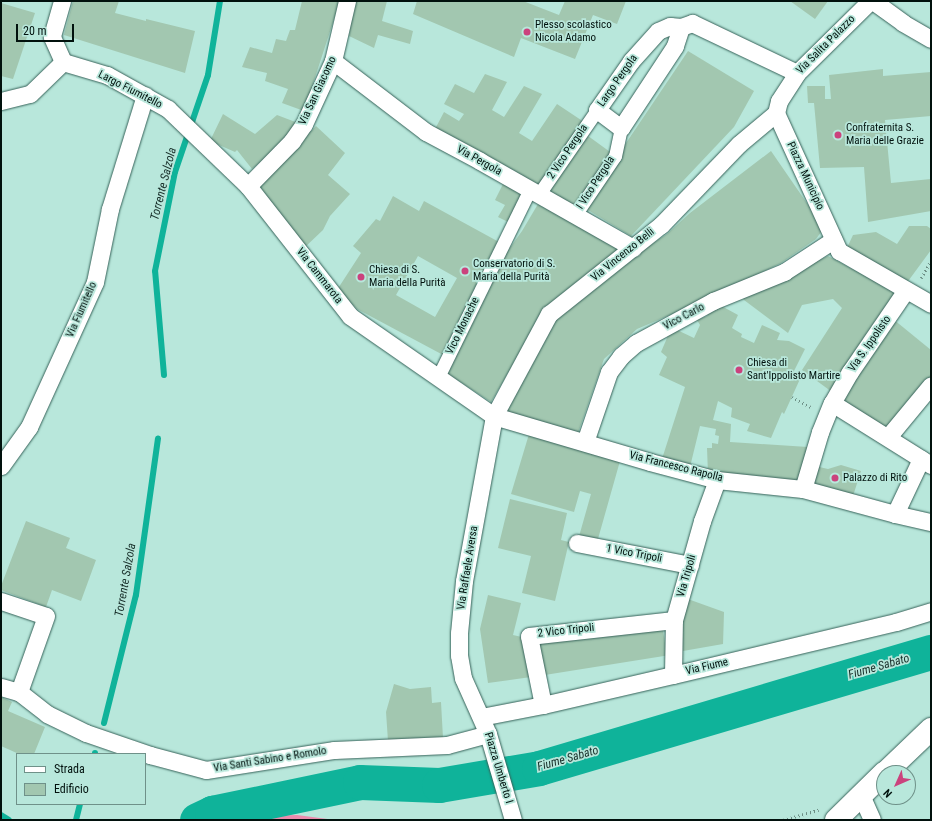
<!DOCTYPE html>
<html>
<head>
<meta charset="utf-8">
<style>
	body { margin:0 }
	#map { position:relative; width:932px; height:821px; overflow:hidden; background:#b8e7db; font-family:"Roboto Condensed",sans-serif }
	div>[style] { position:absolute }
	.green>* { inset:0; background:#eb8bad }
	.stream>* { height:6px; margin:-3px; padding:0 3px; transform-origin:3px; border-radius:3px; background:#0fb39a }
	.river>* { height:35px; margin:-17.5px; padding:0 17.5px; transform-origin:17.5px; border-radius:17.5px; background:#0fb39a }
	.building>* { inset:0; background:#a2c7b0; transform-origin:0 0 }
	.path>* { height:2.5px; margin-top:-1.25px; transform-origin:0; background:repeating-linear-gradient(90deg,#6c8e85 0 1px,transparent 0 4px) }
	.roads { filter:drop-shadow(0 0 1px #366259) drop-shadow(0 0 1px #366259) }
	.pedestrian>* { height:13px; margin:-6.5px; padding:0 6.5px; transform-origin:6.5px; border-radius:6.5px; background:#fff }
	.minor>* { height:17px; margin:-8.5px; padding:0 8.5px; transform-origin:8.5px; border-radius:8.5px; background:#fff }
	.tertiary>* { height:22px; margin:-11px; padding:0 11px; transform-origin:11px; border-radius:11px; background:#fff }
	.dots>* { width:11px; height:11px; translate:-50% -50%; box-sizing:border-box; border:2px solid #b8e7db; border-radius:50% }
	span { translate:-50% -50%; white-space:nowrap; text-align:center; line-height:1.15; -webkit-text-stroke:3.5px #b8e7db; paint-order:stroke }
	.poi-label { font-size:11px; color:#01110d }
	.left { translate:0 -50%; text-align:left }
	.street-label { font-size:11px; color:#01110d }
	.water-label { font-size:12px; color:#182f2a; font-style:italic }
	.frame { position:absolute; inset:0; border:2px solid #01110d; pointer-events:none }
	.legend { position:absolute; left:16px; top:753px; width:130px; height:52px; box-sizing:border-box; background:#b8e7db; border:1px solid #6f9189; margin:0; padding:5px 7px; list-style:none; font-size:12px; color:#01110d }
	.legend li { display:flex; align-items:center; gap:8px; height:20px }
	.legend b { width:20px; border:1px solid #6f9189 }
	.north { position:absolute; left:876px; top:765px; width:40px; height:40px; box-sizing:border-box; background:#b8e7db; border:1px solid #6f9189; border-radius:50%; rotate:225deg; font-size:11px; font-weight:700; line-height:16px; text-align:center; color:#01110d }
	.north::after { content:''; display:block; margin:auto; width:14px; height:18px; background:#cb427d; clip-path:polygon(50% 0,100% 100%,50% 72%,0 100%) }
	.scale { position:absolute; left:16px; top:24px; width:58px; height:18px; box-sizing:border-box; border:2px solid #01110d; border-top:0; padding-left:5px; font-size:12px; line-height:14px; white-space:nowrap; color:#01110d; -webkit-text-stroke:3px #b8e7db; paint-order:stroke }
</style>
</head>
<body>
<div id="map">
	<div class="green">
		<i style="clip-path:polygon(297px 815px,335px 820px,240px 820px,259px 816px)"></i>
	</div>
	<div class="stream">
		<i style="left:164px;top:375px;width:104px;rotate:-94.9deg"></i>
		<i style="left:155px;top:271px;width:101px;rotate:-78.6deg"></i>
		<i style="left:175px;top:172px;width:102px;rotate:-71.2deg"></i>
		<i style="left:208px;top:75px;width:75px;rotate:-80.8deg"></i>
		<i style="left:104px;top:723px;width:132px;rotate:-76deg"></i>
		<i style="left:136px;top:595px;width:158px;rotate:-82deg"></i>
		<i style="left:95px;top:754px;width:1px;rotate:-90deg"></i>
		<i style="left:1px;top:815px;width:9px;rotate:32deg"></i>
		<i style="left:76px;top:820px;width:16px;rotate:-76deg"></i>
	</div>
	<div class="river">
		<i style="left:197px;top:820px;width:17px;rotate:-25deg"></i>
		<i style="left:212px;top:813px;width:151px;rotate:-11.8deg"></i>
		<i style="left:360px;top:782px;width:79px;rotate:2.2deg"></i>
		<i style="left:439px;top:785px;width:101px;rotate:-9.6deg"></i>
		<i style="left:539px;top:768px;width:409px;rotate:-16.5deg"></i>
	</div>
	<div class="building">
		<i style="clip-path:polygon(73px 1px,119px 1px,115px 13px,146px 21px,146px 19px,195px 31px,185px 73px,64px 35px)"></i>
		<i style="clip-path:polygon(302px 1px,340px 1px,304px 111px,282px 103px,288px 89px,265px 81px,267px 73px,242px 67px,250px 47px,272px 53px,276px 39px,286px 41px,290px 30px,295px 30px)"></i>
		<i style="clip-path:polygon(354px 1px,387px 1px,382px 21px,413px 31px,410px 44px,378px 35px,374px 48px,349px 36px)"></i>
		<i style="clip-path:polygon(417px 1px,523px 1px,559px 15px,565px 1px,626px 1px,617px 24px,593px 15px,575px 59px,521px 38px,514px 57px,413px 14px)"></i>
		<i style="clip-path:polygon(790px 1px,828px 1px,815px 19px)"></i>
		<i style="clip-path:polygon(1px 3px,35px 13px,13px 79px,1px 76px)"></i>
		<i style="clip-path:polygon(688px 51px,754px 91px,734px 127px,631px 236px,583px 207px)"></i>
		<i style="clip-path:polygon(883px 69px,883px 76px,931px 72px,931px 116px,885px 120px,891px 183px,931px 179px,931px 211px,868px 222px,864px 167px,820px 168px,814px 103px,808px 103px,807px 86px,825px 86px,825px 99px,831px 99px,829px 75px)"></i>
		<i style="clip-path:polygon(485px 74px,507px 82px,492px 110px,504px 117px,524px 86px,542px 94px,519px 133px,532px 141px,557px 104px,587px 124px,541px 187px,434px 131px,444px 112px,459px 121px,464px 114px,444px 104px,455px 84px,474px 93px)"></i>
		<i style="clip-path:polygon(223px 114px,255px 134px,277px 115px,298px 123px,288px 139px,252px 169px,237px 150px,235px 152px,210px 141px)"></i>
		<i style="clip-path:polygon(316px 126px,345px 153px,328px 175px,350px 194px,330px 216px,323px 230px,303px 249px,259px 185px)"></i>
		<i style="left:584px;top:133px;width:37px;height:69px;rotate:36deg"></i>
		<i style="clip-path:polygon(771px 151px,824px 228px,816px 239px,781px 263px,703px 301px,637px 329px,604px 359px,577px 436px,532px 423px,500px 408px,557px 319px,605px 275px,667px 234px,690px 213px)"></i>
		<i style="clip-path:polygon(505px 180px,525px 192px,510px 223px,498px 217px,505px 205px,495px 200px)"></i>
		<i style="clip-path:polygon(evenodd,393px 196px,419px 211px,424px 201px,499px 242px,445px 356px,357px 309px,337px 290px,361px 253px,353px 246px,376px 219px,380px 221px,393px 196px,418px 256px,457px 278px,435px 317px,396px 295px,418px 256px)"></i>
		<i style="clip-path:polygon(541px 199px,622px 249px,543px 314px,491px 402px,445px 372px,499px 263px,522px 231px)"></i>
		<i style="clip-path:polygon(909px 226px,927px 226px,931px 229px,931px 250px,906px 284px,846px 250px,853px 235px,876px 232px,897px 244px)"></i>
		<i style="clip-path:polygon(828px 256px,897px 293px,832px 392px,802px 370px,842px 308px,833px 299px,802px 305px,788px 333px,740px 297px)"></i>
		<i style="clip-path:polygon(716px 303px,738px 315px,732px 328px,742px 334px,741px 337px,754px 343px,762px 325px,780px 333px,777px 340px,789px 341px,805px 349px,792px 375px,800px 379px,784px 414px,782px 412px,771px 438px,747px 431px,750px 424px,731px 417px,732px 408px,718px 401px,713px 420px,731px 424px,730px 442px,808px 447px,797px 482px,708px 474px,707px 448px,712px 448px,712px 443px,718px 444px,719px 436px,715px 435px,716px 429px,700px 426px,689px 471px,661px 462px,685px 387px,659px 375px,667px 357px,661px 352px,670px 331px,675px 329px,694px 338px,700px 325px,697px 320px,707px 316px,713px 304px)"></i>
		<i style="clip-path:polygon(893px 319px,931px 350px,931px 376px,884px 431px,838px 396px)"></i>
		<i style="clip-path:polygon(529px 434px,620px 461px,596px 546px,578px 540px,591px 494px,580px 491px,574px 512px,511px 494px)"></i>
		<i style="clip-path:polygon(841px 465px,861px 471px,853px 496px,810px 484px,815px 466px,828px 469px)"></i>
		<i style="clip-path:polygon(510px 499px,567px 513px,561px 540px,569px 542px,555px 601px,522px 593px,531px 556px,498px 548px)"></i>
		<i style="clip-path:polygon(26px 521px,70px 538px,66px 548px,96px 560px,81px 601px,52px 590px,46px 607px,1px 590px,1px 586px)"></i>
		<i style="clip-path:polygon(488px 595px,521px 603px,513px 635px,526px 638px,531px 677px,488px 683px,480px 629px)"></i>
		<i style="clip-path:polygon(685px 598px,724px 612px,723px 644px,683px 651px,679px 631px)"></i>
		<i style="left:662px;top:624px;width:32px;height:127px;rotate:81deg"></i>
		<i style="clip-path:polygon(394px 684px,410px 689px,431px 687px,432px 703px,441px 702px,443px 738px,388px 741px,386px 712px)"></i>
		<i style="clip-path:polygon(1px 697px,12px 702px,8px 711px,45px 727px,34px 754px,19px 754px,1px 746px)"></i>
	</div>
	<div class="path">
		<i style="left:921px;top:278px;width:20px;rotate:-60deg"></i>
		<i style="left:792px;top:397px;width:21px;rotate:28deg"></i>
		<i style="left:783px;top:820px;width:37px;rotate:-16deg"></i>
	</div>
	<div class="roads">
		<div class="pedestrian">
			<i style="left:539px;top:194px;width:102px;rotate:-55.4deg"></i>
			<i style="left:575px;top:215px;width:71px;rotate:-55.9deg"></i>
			<i style="left:615px;top:156px;width:29px;rotate:-78deg"></i>
			<i style="left:438px;top:377px;width:209px;rotate:-63.9deg"></i>
		</div>
		<div class="minor">
			<i style="left:62px;top:1px;width:37px;rotate:106deg"></i>
			<i style="left:52px;top:37px;width:27px;rotate:66deg"></i>
			<i style="left:63px;top:62px;width:46px;rotate:16.5deg"></i>
			<i style="left:107px;top:75px;width:70px;rotate:29.1deg"></i>
			<i style="left:168px;top:109px;width:111px;rotate:43.9deg"></i>
			<i style="left:248px;top:186px;width:165px;rotate:51.9deg"></i>
			<i style="left:350px;top:316px;width:175px;rotate:34.8deg"></i>
			<i style="left:494px;top:416px;width:163px;rotate:16.4deg"></i>
			<i style="left:650px;top:462px;width:69px;rotate:15deg"></i>
			<i style="left:717px;top:480px;width:86px;rotate:6deg"></i>
			<i style="left:803px;top:489px;width:95px;rotate:15.2deg"></i>
			<i style="left:895px;top:514px;width:37px;rotate:13deg"></i>
			<i style="left:873px;top:1px;width:37px;rotate:36deg"></i>
			<i style="left:903px;top:23px;width:32px;rotate:30deg"></i>
			<i style="left:681px;top:27px;width:20px;rotate:108deg"></i>
			<i style="left:675px;top:46px;width:98px;rotate:123.4deg"></i>
			<i style="left:621px;top:128px;width:30px;rotate:-143deg"></i>
			<i style="left:597px;top:110px;width:60px;rotate:-55.2deg"></i>
			<i style="left:631px;top:61px;width:40px;rotate:-48deg"></i>
			<i style="left:658px;top:31px;width:13px;rotate:-23deg"></i>
			<i style="left:670px;top:26px;width:11px;rotate:5deg"></i>
			<i style="left:681px;top:27px;width:12px;rotate:-20deg"></i>
			<i style="left:692px;top:23px;width:116px;rotate:25.5deg"></i>
			<i style="left:333px;top:61px;width:117px;rotate:37.4deg"></i>
			<i style="left:426px;top:132px;width:61px;rotate:28.2deg"></i>
			<i style="left:480px;top:161px;width:176px;rotate:29.6deg"></i>
			<i style="left:1px;top:101px;width:30px;rotate:-14deg"></i>
			<i style="left:30px;top:94px;width:46px;rotate:-44.1deg"></i>
			<i style="left:776px;top:113px;width:152px;rotate:65.5deg"></i>
			<i style="left:839px;top:251px;width:106px;rotate:29.9deg"></i>
			<i style="left:776px;top:113px;width:12px;rotate:-76deg"></i>
			<i style="left:779px;top:101px;width:33px;rotate:-57deg"></i>
			<i style="left:797px;top:73px;width:103px;rotate:-44.6deg"></i>
			<i style="left:248px;top:186px;width:63px;rotate:-45.6deg"></i>
			<i style="left:292px;top:141px;width:21px;rotate:-55deg"></i>
			<i style="left:304px;top:124px;width:69px;rotate:-65.3deg"></i>
			<i style="left:333px;top:61px;width:62px;rotate:-76.9deg"></i>
			<i style="left:832px;top:403px;width:117px;rotate:32.1deg"></i>
			<i style="left:888px;top:437px;width:67px;rotate:-50.4deg"></i>
			<i style="left:585px;top:442px;width:74px;rotate:-71.1deg"></i>
			<i style="left:609px;top:372px;width:20px;rotate:-53deg"></i>
			<i style="left:621px;top:356px;width:20px;rotate:-41deg"></i>
			<i style="left:636px;top:343px;width:88px;rotate:-28.6deg"></i>
			<i style="left:713px;top:301px;width:77px;rotate:-22.2deg"></i>
			<i style="left:784px;top:272px;width:59px;rotate:-33.1deg"></i>
			<i style="left:1px;top:466px;width:48px;rotate:-54.3deg"></i>
			<i style="left:29px;top:427px;width:159px;rotate:-65.5deg"></i>
			<i style="left:95px;top:282px;width:75px;rotate:-78.4deg"></i>
			<i style="left:110px;top:209px;width:119px;rotate:-72.9deg"></i>
			<i style="left:803px;top:489px;width:59px;rotate:-73.4deg"></i>
			<i style="left:820px;top:432px;width:31px;rotate:-68deg"></i>
			<i style="left:832px;top:403px;width:36px;rotate:-60deg"></i>
			<i style="left:850px;top:372px;width:99px;rotate:-55.7deg"></i>
			<i style="left:895px;top:514px;width:61px;rotate:-64.7deg"></i>
			<i style="left:577px;top:543px;width:115px;rotate:11deg"></i>
			<i style="left:1px;top:601px;width:47px;rotate:18.4deg"></i>
			<i style="left:46px;top:616px;width:81px;rotate:109.6deg"></i>
			<i style="left:673px;top:675px;width:55px;rotate:-89deg"></i>
			<i style="left:674px;top:620px;width:103px;rotate:-74.2deg"></i>
			<i style="left:702px;top:521px;width:44px;rotate:-69.9deg"></i>
			<i style="left:1px;top:687px;width:19px;rotate:16deg"></i>
			<i style="left:19px;top:692px;width:36px;rotate:38deg"></i>
			<i style="left:47px;top:714px;width:43px;rotate:26deg"></i>
			<i style="left:86px;top:733px;width:68px;rotate:19deg"></i>
			<i style="left:150px;top:755px;width:58px;rotate:15deg"></i>
			<i style="left:206px;top:770px;width:130px;rotate:-8.9deg"></i>
			<i style="left:334px;top:750px;width:113px;rotate:-2.5deg"></i>
			<i style="left:447px;top:745px;width:42px;rotate:-15deg"></i>
			<i style="left:543px;top:705px;width:70px;rotate:-101.5deg"></i>
			<i style="left:529px;top:636px;width:146px;rotate:-6.3deg"></i>
			<i style="left:481px;top:717px;width:63px;rotate:-11deg"></i>
			<i style="left:543px;top:705px;width:133px;rotate:-13deg"></i>
			<i style="left:673px;top:675px;width:229px;rotate:-13.4deg"></i>
			<i style="left:896px;top:622px;width:37px;rotate:-17deg"></i>
			<i style="left:861px;top:795px;width:27px;rotate:66deg"></i>
			<i style="left:513px;top:820px;width:90px;rotate:-106.2deg"></i>
			<i style="left:488px;top:734px;width:61px;rotate:-114.1deg"></i>
			<i style="left:463px;top:678px;width:23px;rotate:-100deg"></i>
			<i style="left:459px;top:655px;width:22px;rotate:-90deg"></i>
			<i style="left:459px;top:633px;width:52px;rotate:-84.5deg"></i>
			<i style="left:464px;top:581px;width:168px;rotate:-79.7deg"></i>
			<i style="left:494px;top:416px;width:116px;rotate:-61.7deg"></i>
			<i style="left:549px;top:314px;width:143px;rotate:-38.5deg"></i>
			<i style="left:661px;top:225px;width:112px;rotate:-46.1deg"></i>
			<i style="left:739px;top:144px;width:48px;rotate:-40deg"></i>
		</div>
		<div class="tertiary">
			<i style="left:885px;top:773px;width:64px;rotate:-43.7deg"></i>
			<i style="left:836px;top:820px;width:67px;rotate:-44.4deg"></i>
		</div>
	</div>
	<div class="dots">
		<i style="left:527px;top:32px;background:#cb427d"></i>
		<i style="left:838px;top:135px;background:#cb427d"></i>
		<i style="left:465px;top:271px;background:#cb427d"></i>
		<i style="left:361px;top:277px;background:#cb427d"></i>
		<i style="left:739px;top:370px;background:#cb427d"></i>
		<i style="left:835px;top:478px;background:#cb427d"></i>
	</div>
	<div class="poi-label">
		<span class="left" style="left:535px;top:32px">Plesso scolastico<br>Nicola Adamo</span>
		<span class="left" style="left:846px;top:135px">Confraternita S.<br>Maria delle Grazie</span>
		<span class="left" style="left:473px;top:271px">Conservatorio di S.<br>Maria della Purità</span>
		<span class="left" style="left:369px;top:277px">Chiesa di S.<br>Maria della Purità</span>
		<span class="left" style="left:747px;top:370px">Chiesa di<br>Sant'Ippolisto Martire</span>
		<span class="left" style="left:843px;top:478px">Palazzo di Rito</span>
	</div>
	<div class="street-label">
		<span style="left:826px;top:45px;rotate:-45deg">Via Salita Palazzo</span>
		<span style="left:618px;top:81px;rotate:-55deg">Largo Pergola</span>
		<span style="left:130px;top:90px;rotate:27deg">Largo Fiumitello</span>
		<span style="left:318px;top:91px;rotate:-65deg">Via San Giacomo</span>
		<span style="left:568px;top:152px;rotate:-56deg">2 Vico Pergola</span>
		<span style="left:479px;top:161px;rotate:29deg">Via Pergola</span>
		<span style="left:805px;top:176px;rotate:65deg">Piazza Municipio</span>
		<span style="left:596px;top:183px;rotate:-57deg">I Vico Pergola</span>
		<span style="left:623px;top:255px;rotate:-39deg">Via Vincenzo Belli</span>
		<span style="left:319px;top:276px;rotate:52deg">Via Cammarota</span>
		<span style="left:82px;top:310px;rotate:-66deg">Via Fiumitello</span>
		<span style="left:684px;top:317px;rotate:-28deg">Vico Carlo</span>
		<span style="left:463px;top:326px;rotate:-64deg">Vico Monache</span>
		<span style="left:870px;top:344px;rotate:-55deg">Via S. Ippolisto</span>
		<span style="left:676px;top:467px;rotate:14deg">Via Francesco Rapolla</span>
		<span style="left:634px;top:554px;rotate:11deg">1 Vico Tripoli</span>
		<span style="left:468px;top:568px;rotate:-81deg">Via Raffaele Aversa</span>
		<span style="left:687px;top:576px;rotate:-74deg">Via Tripoli</span>
		<span style="left:566px;top:631px;rotate:-6deg">2 Vico Tripoli</span>
		<span style="left:707px;top:667px;rotate:-13deg">Via Fiume</span>
		<span style="left:270px;top:760px;rotate:-9deg">Via Santi Sabino e Romolo</span>
		<span style="left:498px;top:768px;rotate:73deg">Piazza Umberto I</span>
	</div>
	<div class="water-label">
		<span style="left:164px;top:184px;rotate:-76deg">Torrente Salzola</span>
		<span style="left:126px;top:580px;rotate:-80deg">Torrente Salzola</span>
		<span style="left:879px;top:667px;rotate:-16deg">Fiume Sabato</span>
		<span style="left:568px;top:759px;rotate:-16deg">Fiume Sabato</span>
	</div>
	<div class="frame"></div>
	<ul class="legend">
	<li><b style="height:5px;background:#fff"></b>Strada</li>
	<li><b style="height:11px;background:#a2c7b0"></b>Edificio</li>
	</ul>
	<div class="north">N</div>
	<div class="scale">20 m</div>
</div>
</body>
</html>
